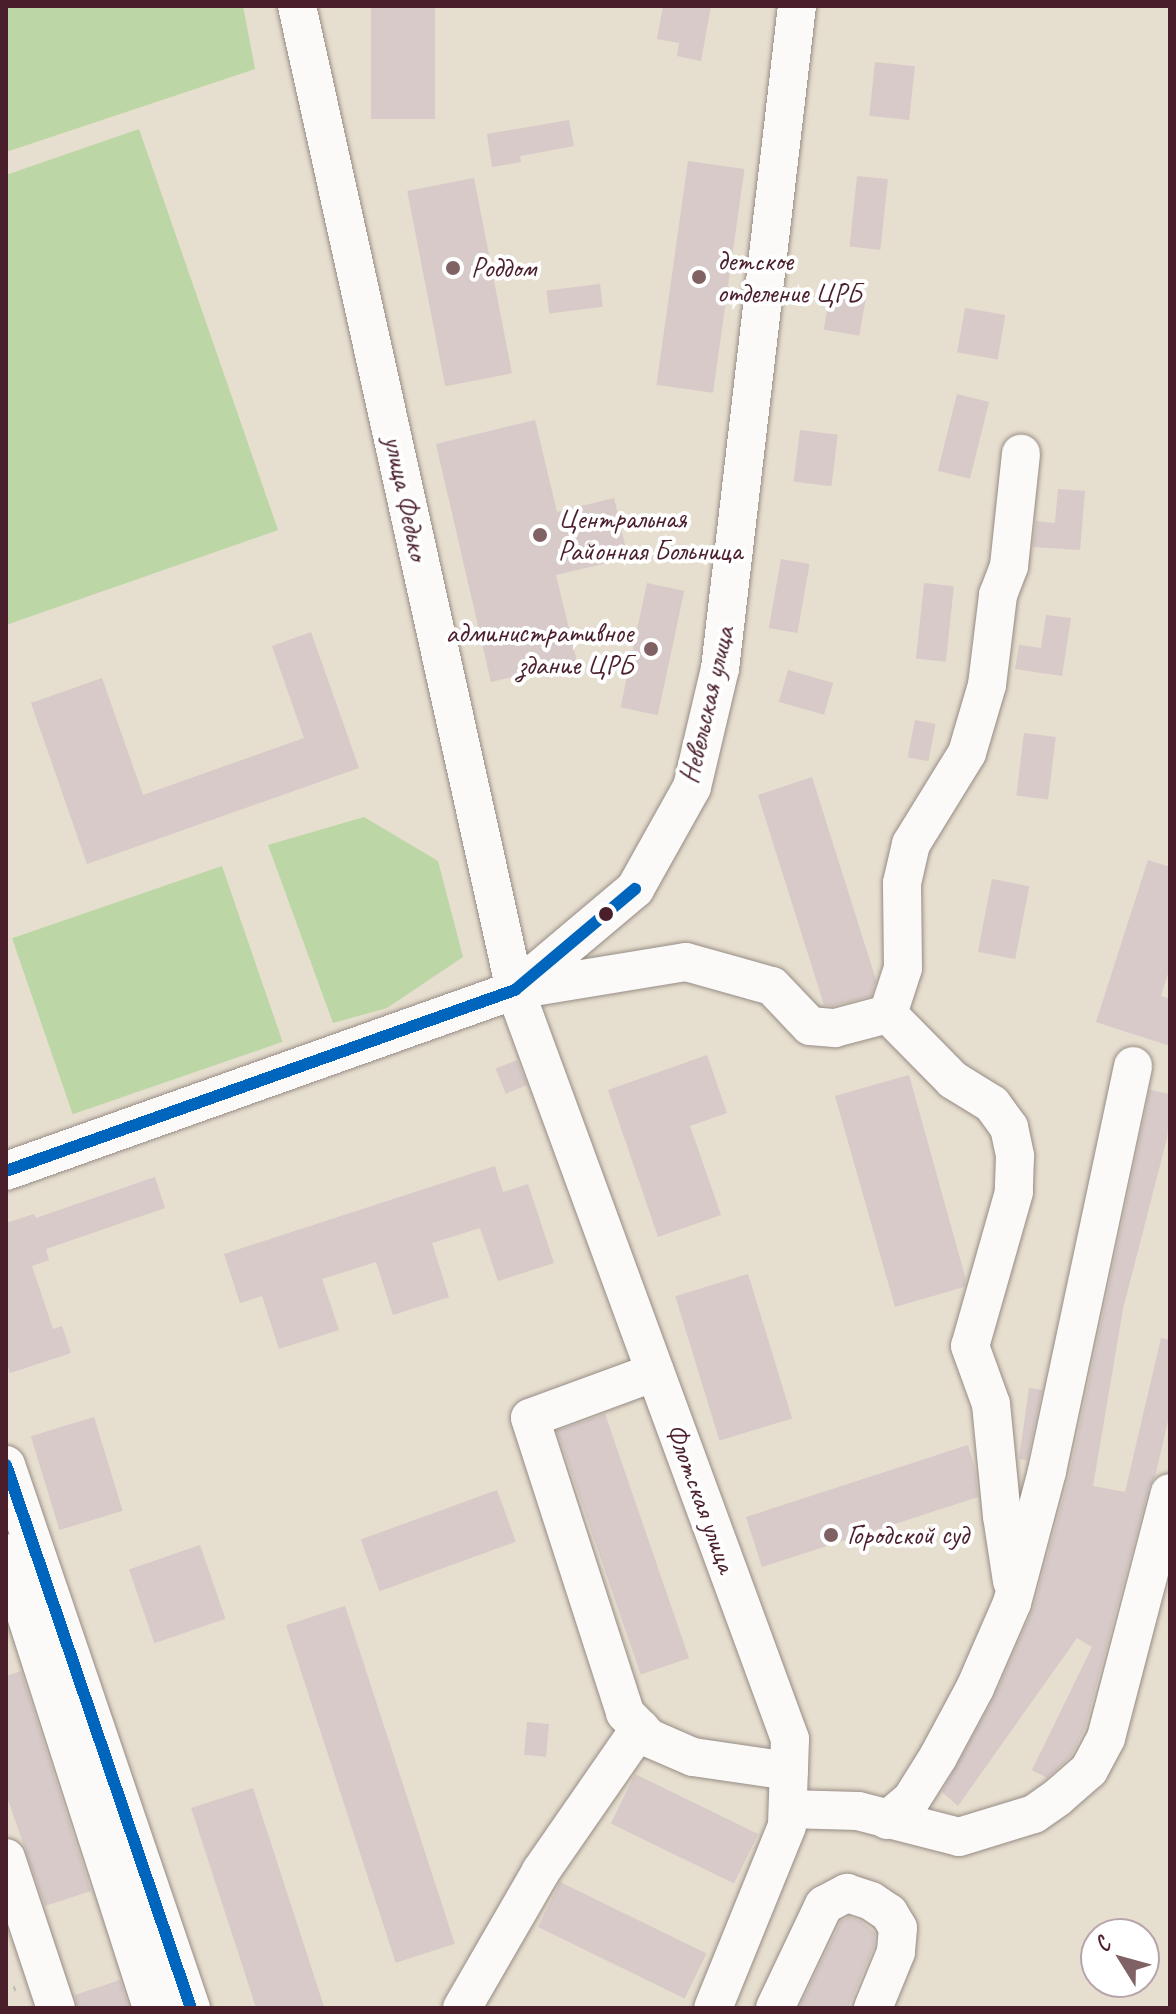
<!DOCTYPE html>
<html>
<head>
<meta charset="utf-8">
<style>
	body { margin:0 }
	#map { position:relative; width:1176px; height:2014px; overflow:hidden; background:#e6dece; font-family:Caveat,sans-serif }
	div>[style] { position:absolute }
	.green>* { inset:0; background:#bcd7a5; transform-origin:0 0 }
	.building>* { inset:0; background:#d7cac8; transform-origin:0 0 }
	.path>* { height:5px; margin-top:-2.5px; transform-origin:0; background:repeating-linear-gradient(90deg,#c2bcba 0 2px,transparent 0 8px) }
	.roads { filter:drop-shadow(0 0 2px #978c86) drop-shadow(0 0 2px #978c86) }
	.minor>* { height:38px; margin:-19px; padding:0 19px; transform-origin:19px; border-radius:19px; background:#fbfaf8 }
	.bus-1>* { height:12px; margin:-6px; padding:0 6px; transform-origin:6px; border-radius:6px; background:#0065bd }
	.dots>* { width:22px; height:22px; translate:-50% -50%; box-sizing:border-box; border:4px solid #fff; border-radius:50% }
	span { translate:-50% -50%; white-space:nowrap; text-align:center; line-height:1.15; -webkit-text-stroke:8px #fff; paint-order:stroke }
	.poi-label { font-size:28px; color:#4a1f2b }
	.left { translate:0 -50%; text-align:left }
	.right { translate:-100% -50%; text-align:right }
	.street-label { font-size:28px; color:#4a1f2b }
	.frame { position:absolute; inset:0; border:8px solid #4a1f2b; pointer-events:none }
	.north { position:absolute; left:1080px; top:1918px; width:80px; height:80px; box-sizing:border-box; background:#fff; border:2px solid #b7a5aa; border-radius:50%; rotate:307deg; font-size:22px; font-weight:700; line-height:32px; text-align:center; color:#4a1f2b }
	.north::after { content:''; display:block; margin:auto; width:28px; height:36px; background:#816264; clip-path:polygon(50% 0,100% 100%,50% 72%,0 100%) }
</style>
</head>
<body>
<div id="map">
	<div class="green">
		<i style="clip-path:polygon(6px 6px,243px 6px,255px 69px,6px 152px)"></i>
		<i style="clip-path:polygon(139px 129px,278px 530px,6px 625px,6px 175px)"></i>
		<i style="clip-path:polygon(364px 817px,438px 861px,463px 957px,387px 1008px,333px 1023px,268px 845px)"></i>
		<i style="left:222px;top:866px;width:186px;height:222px;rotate:71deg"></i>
	</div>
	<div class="building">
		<i style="left:371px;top:6px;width:64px;height:113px"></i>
		<i style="clip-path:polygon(663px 6px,711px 6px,701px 61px,677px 56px,679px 43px,657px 39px)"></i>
		<i style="left:875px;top:62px;width:40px;height:54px;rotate:6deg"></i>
		<i style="clip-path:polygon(569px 120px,574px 146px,520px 156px,521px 162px,492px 167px,487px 134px)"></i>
		<i style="left:688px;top:161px;width:57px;height:226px;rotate:8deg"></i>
		<i style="left:857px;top:176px;width:31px;height:71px;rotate:6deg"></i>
		<i style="left:474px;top:178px;width:199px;height:68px;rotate:79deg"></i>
		<i style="left:600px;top:284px;width:23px;height:54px;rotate:83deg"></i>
		<i style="left:830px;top:294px;width:36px;height:36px;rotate:10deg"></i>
		<i style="left:965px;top:308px;width:41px;height:45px;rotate:10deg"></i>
		<i style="left:957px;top:394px;width:33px;height:79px;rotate:14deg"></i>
		<i style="clip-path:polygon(535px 420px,557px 512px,614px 498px,628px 558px,556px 575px,577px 662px,491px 682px,436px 444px)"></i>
		<i style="left:800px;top:430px;width:38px;height:52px;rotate:7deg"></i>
		<i style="clip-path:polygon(1058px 489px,1085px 491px,1080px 550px,1033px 547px,1036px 521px,1055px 523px)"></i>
		<i style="left:781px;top:559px;width:29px;height:70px;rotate:10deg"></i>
		<i style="left:647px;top:583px;width:38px;height:127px;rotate:12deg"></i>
		<i style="left:924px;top:583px;width:30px;height:76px;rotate:6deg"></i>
		<i style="clip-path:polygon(1046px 615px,1071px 618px,1062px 676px,1015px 669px,1019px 645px,1041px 648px)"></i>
		<i style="clip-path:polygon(311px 632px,359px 768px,87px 864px,31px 703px,102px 678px,143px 795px,304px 738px,272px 646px)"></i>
		<i style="left:788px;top:670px;width:47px;height:33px;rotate:16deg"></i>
		<i style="left:915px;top:720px;width:21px;height:38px;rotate:11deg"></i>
		<i style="left:1024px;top:733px;width:32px;height:63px;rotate:7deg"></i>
		<i style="clip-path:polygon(812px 777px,876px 980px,871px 996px,833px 1006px,824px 1005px,758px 795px)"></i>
		<i style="clip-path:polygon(1148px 860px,1170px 867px,1170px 967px,1161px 996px,1170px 999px,1170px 1046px,1096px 1022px)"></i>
		<i style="left:992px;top:879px;width:38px;height:74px;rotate:11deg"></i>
		<i style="clip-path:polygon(707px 1055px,727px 1113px,690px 1126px,721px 1215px,658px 1237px,608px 1090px)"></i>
		<i style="left:517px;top:1060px;width:27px;height:23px;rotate:68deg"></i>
		<i style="clip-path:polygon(909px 1075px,966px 1280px,964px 1287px,895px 1307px,835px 1096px)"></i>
		<i style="clip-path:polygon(1150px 1090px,1170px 1094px,1167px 1138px,1123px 1309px,1093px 1486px,1125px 1492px,1161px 1338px,1170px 1340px,1170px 1412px,1155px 1477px,1149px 1487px,1085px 1728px,1071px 1756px,1047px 1778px,1032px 1770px,1092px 1647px,1077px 1638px,958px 1806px,942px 1792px,994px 1698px,1033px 1609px,1069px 1476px)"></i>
		<i style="clip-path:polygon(495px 1166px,503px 1192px,528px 1184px,554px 1263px,498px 1281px,480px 1228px,432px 1243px,449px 1297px,393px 1315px,376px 1262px,322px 1279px,339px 1330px,279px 1349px,262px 1296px,240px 1303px,224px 1254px)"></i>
		<i style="clip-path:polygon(155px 1177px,165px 1208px,46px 1249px,49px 1260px,32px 1266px,53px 1329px,62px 1326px,71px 1353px,10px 1373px,6px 1360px,6px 1223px,34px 1214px,36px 1218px)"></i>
		<i style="left:748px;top:1274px;width:151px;height:76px;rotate:73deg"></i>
		<i style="clip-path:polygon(1029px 1388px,1042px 1390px,1027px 1460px,1019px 1459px)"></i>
		<i style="left:605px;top:1414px;width:258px;height:51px;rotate:71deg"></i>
		<i style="left:94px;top:1417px;width:98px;height:66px;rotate:73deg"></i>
		<i style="clip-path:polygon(968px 1445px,975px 1469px,978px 1497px,762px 1567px,746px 1517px)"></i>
		<i style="left:497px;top:1490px;width:55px;height:145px;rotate:70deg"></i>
		<i style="left:200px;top:1545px;width:78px;height:75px;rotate:71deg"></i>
		<i style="left:345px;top:1606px;width:355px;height:62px;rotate:72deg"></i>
		<i style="clip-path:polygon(21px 1671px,91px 1891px,45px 1906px,6px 1794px,6px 1676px)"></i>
		<i style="left:527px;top:1722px;width:22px;height:33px;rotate:5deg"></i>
		<i style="left:635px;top:1774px;width:137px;height:55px;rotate:26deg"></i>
		<i style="left:253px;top:1788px;width:231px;height:65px;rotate:72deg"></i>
		<i style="left:560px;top:1882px;width:163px;height:50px;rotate:26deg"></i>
		<i style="clip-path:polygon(849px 1917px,861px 1921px,875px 1933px,874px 1947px,848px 2008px,799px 2008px,841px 1921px)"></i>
		<i style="clip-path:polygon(120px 1980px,129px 2008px,77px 2008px,75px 1995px)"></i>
	</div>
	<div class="path">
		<i style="left:6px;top:1991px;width:13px;rotate:-18deg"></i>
	</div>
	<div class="roads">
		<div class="minor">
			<i style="left:297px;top:6px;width:1008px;rotate:77.51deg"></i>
			<i style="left:515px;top:990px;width:798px;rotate:69.84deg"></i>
			<i style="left:790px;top:1739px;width:87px;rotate:92deg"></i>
			<i style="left:787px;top:1826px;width:196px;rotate:112.1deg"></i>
			<i style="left:515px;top:990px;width:173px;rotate:-9.3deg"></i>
			<i style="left:686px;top:962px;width:89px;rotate:15.6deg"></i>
			<i style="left:772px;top:986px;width:55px;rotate:46.5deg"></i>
			<i style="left:810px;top:1026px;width:25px;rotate:5deg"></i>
			<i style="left:835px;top:1028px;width:55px;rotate:-14.8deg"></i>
			<i style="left:888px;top:1014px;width:48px;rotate:-71.9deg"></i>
			<i style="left:903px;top:968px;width:85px;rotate:-90.7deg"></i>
			<i style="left:902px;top:883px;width:40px;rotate:-77deg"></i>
			<i style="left:911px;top:844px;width:107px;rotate:-58.4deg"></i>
			<i style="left:967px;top:753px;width:71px;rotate:-73.6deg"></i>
			<i style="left:987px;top:685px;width:91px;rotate:-83deg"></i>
			<i style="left:998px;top:595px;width:31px;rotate:-69deg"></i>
			<i style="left:1009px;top:566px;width:113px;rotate:-83.9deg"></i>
			<i style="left:888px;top:1014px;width:93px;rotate:45.4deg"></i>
			<i style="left:953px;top:1080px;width:46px;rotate:31.6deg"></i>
			<i style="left:992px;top:1104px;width:29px;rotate:54deg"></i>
			<i style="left:1009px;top:1127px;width:30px;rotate:78deg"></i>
			<i style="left:1015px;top:1156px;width:36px;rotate:92deg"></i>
			<i style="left:1014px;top:1192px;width:160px;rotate:105.9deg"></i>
			<i style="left:970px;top:1346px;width:62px;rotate:70.1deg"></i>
			<i style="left:991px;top:1404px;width:113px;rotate:84.4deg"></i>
			<i style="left:1002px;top:1516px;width:66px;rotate:81.3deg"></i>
			<i style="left:6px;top:1171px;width:540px;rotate:-19.58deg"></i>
			<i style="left:515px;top:990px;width:157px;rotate:-40.1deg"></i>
			<i style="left:635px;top:889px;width:117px;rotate:-60.8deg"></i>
			<i style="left:692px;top:787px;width:121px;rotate:-76.7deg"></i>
			<i style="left:720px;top:669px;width:667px;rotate:-83.38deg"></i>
			<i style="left:655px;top:1372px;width:133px;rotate:159.8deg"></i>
			<i style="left:530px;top:1418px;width:310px;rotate:72.1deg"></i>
			<i style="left:625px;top:1713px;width:35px;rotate:46deg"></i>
			<i style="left:649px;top:1738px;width:48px;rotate:23.4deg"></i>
			<i style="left:693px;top:1757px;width:97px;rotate:8.3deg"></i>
			<i style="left:6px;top:1465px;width:574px;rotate:71.19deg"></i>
			<i style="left:6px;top:1553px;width:478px;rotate:72.2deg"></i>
			<i style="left:788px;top:1809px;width:70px;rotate:1.6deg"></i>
			<i style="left:858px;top:1811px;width:104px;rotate:14.4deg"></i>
			<i style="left:959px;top:1837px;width:78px;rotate:-17deg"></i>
			<i style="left:1034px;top:1814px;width:29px;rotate:-35deg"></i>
			<i style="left:1058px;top:1797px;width:41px;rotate:-41.1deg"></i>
			<i style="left:1089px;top:1770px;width:36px;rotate:-62deg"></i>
			<i style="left:1106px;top:1738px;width:253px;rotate:-75.4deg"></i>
			<i style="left:887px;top:1820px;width:31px;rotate:-40deg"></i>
			<i style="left:911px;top:1800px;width:51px;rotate:-57.9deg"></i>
			<i style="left:938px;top:1757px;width:78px;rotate:-61.8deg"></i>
			<i style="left:975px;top:1688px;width:93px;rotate:-66.5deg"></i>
			<i style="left:1012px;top:1603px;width:137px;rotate:-75.1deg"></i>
			<i style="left:1047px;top:1471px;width:414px;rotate:-78deg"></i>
			<i style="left:6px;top:1858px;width:158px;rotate:71.6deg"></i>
			<i style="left:462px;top:2008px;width:158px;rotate:-60deg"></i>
			<i style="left:541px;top:1871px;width:174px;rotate:-55.3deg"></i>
			<i style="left:775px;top:2008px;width:114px;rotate:-64.6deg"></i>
			<i style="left:824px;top:1905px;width:26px;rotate:-28deg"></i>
			<i style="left:847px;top:1893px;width:25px;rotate:18deg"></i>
			<i style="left:871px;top:1901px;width:22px;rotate:34deg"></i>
			<i style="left:889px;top:1913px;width:17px;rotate:59deg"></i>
			<i style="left:898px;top:1928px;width:24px;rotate:95deg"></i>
			<i style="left:896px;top:1952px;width:61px;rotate:112.3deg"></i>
		</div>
	</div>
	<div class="bus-1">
		<i style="left:6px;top:1171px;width:540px;rotate:-19.58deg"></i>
		<i style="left:515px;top:990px;width:157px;rotate:-40.1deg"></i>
		<i style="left:6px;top:1465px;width:574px;rotate:71.19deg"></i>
	</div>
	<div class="dots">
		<i style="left:453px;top:268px;background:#816264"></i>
		<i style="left:699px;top:277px;background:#816264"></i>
		<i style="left:540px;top:535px;background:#816264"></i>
		<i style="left:651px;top:649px;background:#816264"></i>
		<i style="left:606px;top:914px;background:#4a1f2b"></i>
		<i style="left:831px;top:1535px;background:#816264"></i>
	</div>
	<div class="poi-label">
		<span class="left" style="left:717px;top:277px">детское<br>отделение ЦРБ</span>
		<span class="left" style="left:471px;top:268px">Роддом</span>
		<span class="left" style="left:558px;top:535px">Центральная<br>Районная Больница</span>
		<span class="right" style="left:633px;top:649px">административное<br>здание ЦРБ</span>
		<span class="left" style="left:847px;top:1535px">Городской суд</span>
	</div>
	<div class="street-label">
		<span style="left:406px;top:498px;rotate:78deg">улица Федько</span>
		<span style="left:707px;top:705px;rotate:-77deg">Невельская улица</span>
		<span style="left:701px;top:1498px;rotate:70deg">Флотская улица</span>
	</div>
	<div class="frame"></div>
	<div class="north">С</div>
</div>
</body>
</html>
